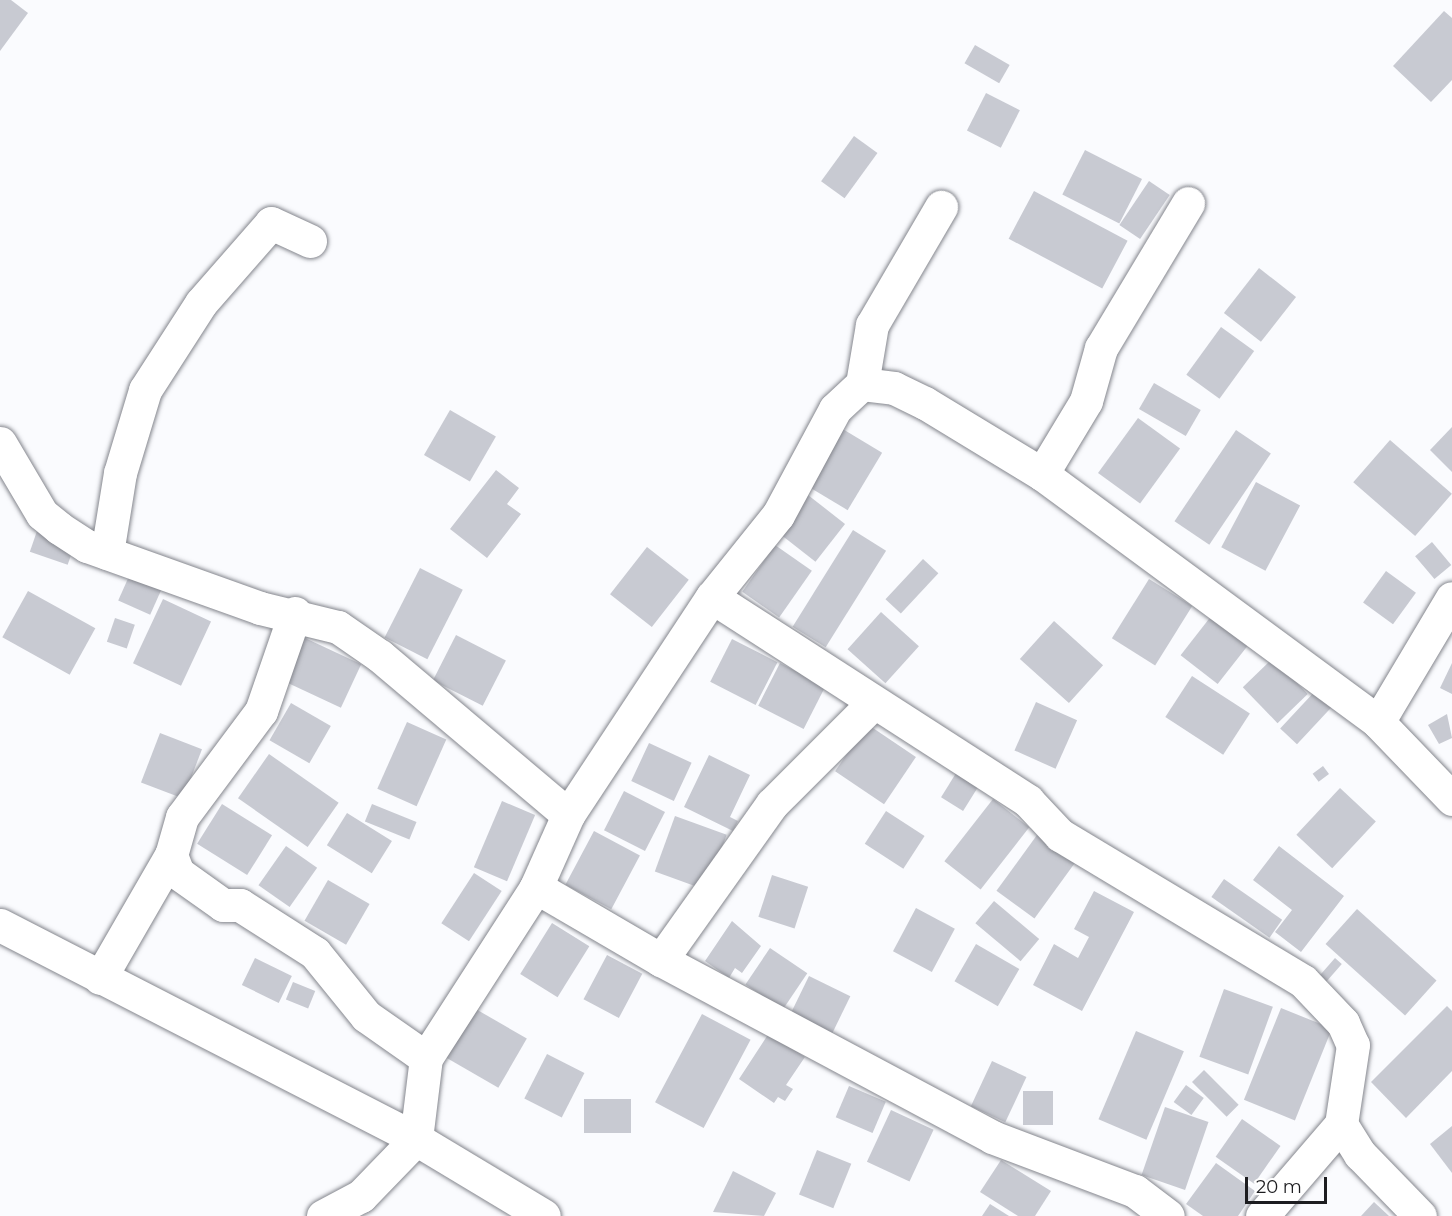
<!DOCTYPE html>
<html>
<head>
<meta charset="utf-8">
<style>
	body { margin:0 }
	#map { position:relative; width:1452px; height:1216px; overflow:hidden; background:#fafbfe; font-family:Montserrat,sans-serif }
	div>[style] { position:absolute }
	.building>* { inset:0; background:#c8cad2; transform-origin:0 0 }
	.roads { filter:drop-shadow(0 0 2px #84868d) drop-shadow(0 0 2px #84868d) }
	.minor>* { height:33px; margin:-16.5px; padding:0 16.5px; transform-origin:16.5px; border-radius:16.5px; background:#fff }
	span { translate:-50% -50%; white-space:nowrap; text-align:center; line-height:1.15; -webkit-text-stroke:5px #fff; paint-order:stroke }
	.scale { position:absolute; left:1245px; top:1177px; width:82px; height:27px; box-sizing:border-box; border:3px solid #1d1d20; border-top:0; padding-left:8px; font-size:18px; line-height:21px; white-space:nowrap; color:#1d1d20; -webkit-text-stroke:4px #fff; paint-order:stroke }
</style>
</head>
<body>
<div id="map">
	<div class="building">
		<i style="clip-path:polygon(0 0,11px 0,28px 13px,0 51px)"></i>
		<i style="clip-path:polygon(1444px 11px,1452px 18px,1452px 80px,1431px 102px,1393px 66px)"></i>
		<i style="left:975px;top:45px;width:40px;height:21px;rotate:30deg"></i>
		<i style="left:986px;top:93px;width:38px;height:42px;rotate:27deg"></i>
		<i style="left:854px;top:136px;width:29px;height:56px;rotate:36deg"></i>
		<i style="left:1085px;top:150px;width:64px;height:50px;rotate:27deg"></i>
		<i style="left:1149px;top:181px;width:25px;height:53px;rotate:34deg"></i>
		<i style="left:1034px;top:191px;width:106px;height:54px;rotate:28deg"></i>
		<i style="left:1259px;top:268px;width:47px;height:57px;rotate:38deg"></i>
		<i style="left:1221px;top:327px;width:41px;height:59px;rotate:36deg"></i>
		<i style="left:1154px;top:383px;width:54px;height:30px;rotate:30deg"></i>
		<i style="left:450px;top:410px;width:53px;height:52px;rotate:30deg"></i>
		<i style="left:1138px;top:418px;width:52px;height:68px;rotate:36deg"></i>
		<i style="clip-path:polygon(1452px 427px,1452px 472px,1430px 450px)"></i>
		<i style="left:841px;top:428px;width:48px;height:67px;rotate:31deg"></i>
		<i style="left:1236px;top:430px;width:42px;height:110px;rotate:34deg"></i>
		<i style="left:1390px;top:440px;width:82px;height:56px;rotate:41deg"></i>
		<i style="clip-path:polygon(496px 470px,519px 488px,507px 504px,521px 514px,487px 558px,450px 529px)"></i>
		<i style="left:1256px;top:482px;width:50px;height:74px;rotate:28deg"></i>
		<i style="left:808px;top:495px;width:47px;height:48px;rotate:38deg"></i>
		<i style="left:853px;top:530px;width:39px;height:114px;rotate:32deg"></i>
		<i style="left:37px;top:531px;width:40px;height:22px;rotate:19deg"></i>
		<i style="left:1432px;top:542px;width:30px;height:22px;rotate:50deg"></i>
		<i style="left:775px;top:545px;width:45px;height:57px;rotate:35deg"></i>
		<i style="left:647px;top:547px;width:53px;height:60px;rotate:38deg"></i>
		<i style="left:923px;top:559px;width:21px;height:55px;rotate:43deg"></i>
		<i style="left:420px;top:568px;width:48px;height:78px;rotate:27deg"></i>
		<i style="left:1386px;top:571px;width:37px;height:39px;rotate:36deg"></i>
		<i style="left:130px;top:574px;width:35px;height:29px;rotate:24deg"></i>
		<i style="left:1149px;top:579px;width:51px;height:70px;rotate:32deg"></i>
		<i style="left:28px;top:591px;width:77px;height:53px;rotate:29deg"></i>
		<i style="left:163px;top:599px;width:53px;height:71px;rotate:25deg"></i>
		<i style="left:881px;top:612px;width:51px;height:50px;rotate:42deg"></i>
		<i style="left:1212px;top:615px;width:47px;height:51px;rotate:38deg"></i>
		<i style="left:115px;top:618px;width:21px;height:25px;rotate:19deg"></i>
		<i style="left:1054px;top:621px;width:66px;height:51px;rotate:42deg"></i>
		<i style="left:456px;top:635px;width:56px;height:51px;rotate:27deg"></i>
		<i style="left:305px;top:638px;width:62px;height:48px;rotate:25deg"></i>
		<i style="left:732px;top:639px;width:51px;height:48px;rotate:27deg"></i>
		<i style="left:1273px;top:658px;width:50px;height:42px;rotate:46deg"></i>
		<i style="left:780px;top:663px;width:51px;height:48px;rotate:27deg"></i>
		<i style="clip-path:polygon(1452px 663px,1452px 694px,1440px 688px)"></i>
		<i style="left:1192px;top:676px;width:69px;height:49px;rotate:33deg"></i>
		<i style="left:1317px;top:689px;width:23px;height:54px;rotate:43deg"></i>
		<i style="left:1036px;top:702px;width:45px;height:53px;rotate:24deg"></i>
		<i style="left:291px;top:703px;width:46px;height:43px;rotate:30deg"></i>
		<i style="clip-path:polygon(1447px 714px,1452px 738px,1439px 744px,1428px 725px)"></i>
		<i style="left:407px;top:722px;width:43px;height:73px;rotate:24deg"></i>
		<i style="left:867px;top:724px;width:59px;height:57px;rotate:34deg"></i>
		<i style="left:160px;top:733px;width:45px;height:53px;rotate:21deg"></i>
		<i style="left:649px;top:743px;width:47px;height:42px;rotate:25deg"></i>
		<i style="left:269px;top:754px;width:85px;height:54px;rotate:35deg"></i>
		<i style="clip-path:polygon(709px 755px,750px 775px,730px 817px,738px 821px,733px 831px,684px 807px)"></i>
		<i style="left:1323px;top:766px;width:10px;height:13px;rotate:53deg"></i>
		<i style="left:958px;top:770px;width:26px;height:32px;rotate:32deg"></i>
		<i style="left:1340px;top:788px;width:49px;height:64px;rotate:43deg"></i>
		<i style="left:624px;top:791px;width:46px;height:44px;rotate:27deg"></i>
		<i style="left:993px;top:799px;width:46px;height:79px;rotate:38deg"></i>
		<i style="left:502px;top:801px;width:36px;height:72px;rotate:23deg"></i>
		<i style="left:222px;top:804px;width:59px;height:47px;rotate:32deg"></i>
		<i style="left:372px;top:804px;width:48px;height:19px;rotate:22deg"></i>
		<i style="left:886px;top:811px;width:46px;height:39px;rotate:33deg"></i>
		<i style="left:347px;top:813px;width:53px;height:38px;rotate:32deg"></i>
		<i style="left:675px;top:816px;width:55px;height:59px;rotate:20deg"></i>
		<i style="left:594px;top:831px;width:52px;height:61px;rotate:28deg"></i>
		<i style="left:1037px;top:835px;width:47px;height:69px;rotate:36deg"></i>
		<i style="left:286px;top:846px;width:38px;height:48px;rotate:35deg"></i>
		<i style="clip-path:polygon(1279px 846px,1344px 896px,1301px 952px,1275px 932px,1292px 910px,1253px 880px)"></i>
		<i style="left:474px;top:873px;width:33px;height:60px;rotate:33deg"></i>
		<i style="left:772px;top:875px;width:38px;height:44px;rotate:18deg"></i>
		<i style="left:1224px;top:879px;width:71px;height:22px;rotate:35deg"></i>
		<i style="left:328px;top:880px;width:48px;height:47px;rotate:30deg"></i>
		<i style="clip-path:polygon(1094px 891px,1134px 912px,1082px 1011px,1033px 985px,1054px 944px,1078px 958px,1089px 937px,1074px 929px)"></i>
		<i style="left:994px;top:901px;width:59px;height:29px;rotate:40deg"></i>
		<i style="left:916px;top:908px;width:44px;height:49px;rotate:28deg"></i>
		<i style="left:1357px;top:909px;width:107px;height:47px;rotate:42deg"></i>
		<i style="clip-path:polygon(732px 921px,761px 946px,742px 973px,735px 968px,729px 978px,705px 961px)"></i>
		<i style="left:552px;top:923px;width:44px;height:60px;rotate:32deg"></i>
		<i style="left:976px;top:944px;width:50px;height:43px;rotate:30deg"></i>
		<i style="left:770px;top:948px;width:45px;height:44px;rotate:34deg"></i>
		<i style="left:607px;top:955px;width:40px;height:50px;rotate:28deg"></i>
		<i style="left:255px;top:958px;width:41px;height:30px;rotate:26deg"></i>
		<i style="left:1335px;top:958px;width:9px;height:24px;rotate:41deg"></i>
		<i style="left:809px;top:976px;width:46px;height:42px;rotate:26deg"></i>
		<i style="left:293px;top:982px;width:24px;height:19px;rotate:22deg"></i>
		<i style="left:1224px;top:989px;width:52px;height:72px;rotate:20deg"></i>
		<i style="clip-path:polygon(1447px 1006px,1452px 1011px,1452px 1071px,1406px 1118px,1371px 1082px)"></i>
		<i style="left:474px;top:1008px;width:61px;height:57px;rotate:30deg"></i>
		<i style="left:1281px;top:1008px;width:55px;height:99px;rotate:22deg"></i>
		<i style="left:702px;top:1014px;width:55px;height:100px;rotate:28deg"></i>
		<i style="left:1136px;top:1031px;width:52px;height:96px;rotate:23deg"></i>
		<i style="clip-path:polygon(769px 1033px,805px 1057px,786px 1085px,793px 1089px,785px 1101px,778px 1097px,774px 1103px,739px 1079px)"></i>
		<i style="left:547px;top:1054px;width:42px;height:50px;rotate:27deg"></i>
		<i style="left:992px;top:1061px;width:38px;height:50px;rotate:25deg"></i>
		<i style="left:1204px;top:1070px;width:49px;height:17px;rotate:45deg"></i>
		<i style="left:1186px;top:1085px;width:22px;height:21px;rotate:36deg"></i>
		<i style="left:849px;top:1086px;width:40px;height:34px;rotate:23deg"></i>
		<i style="left:1053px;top:1091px;width:34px;height:30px;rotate:90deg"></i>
		<i style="left:584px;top:1099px;width:47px;height:34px"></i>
		<i style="left:1165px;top:1107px;width:46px;height:72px;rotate:19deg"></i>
		<i style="left:891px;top:1110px;width:47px;height:57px;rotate:25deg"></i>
		<i style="left:1242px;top:1119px;width:47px;height:46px;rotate:35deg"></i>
		<i style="clip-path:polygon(1452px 1126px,1452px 1173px,1430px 1144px)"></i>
		<i style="left:817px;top:1150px;width:37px;height:48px;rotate:22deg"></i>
		<i style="clip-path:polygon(1001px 1160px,1051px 1191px,1035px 1216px,1018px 1216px,980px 1192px)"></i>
		<i style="clip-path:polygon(1216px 1163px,1255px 1191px,1238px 1216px,1203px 1216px,1186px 1204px)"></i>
		<i style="clip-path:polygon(733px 1171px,776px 1193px,764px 1216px,713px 1212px)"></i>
		<i style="clip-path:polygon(1374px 1202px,1389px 1216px,1361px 1216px)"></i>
		<i style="clip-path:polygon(990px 1204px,1009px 1216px,982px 1216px)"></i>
	</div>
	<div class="roads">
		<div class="minor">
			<i style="left:862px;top:384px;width:32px;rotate:7deg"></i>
			<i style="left:894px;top:388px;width:34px;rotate:26deg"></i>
			<i style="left:925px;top:403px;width:137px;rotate:31.3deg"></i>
			<i style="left:1042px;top:474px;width:418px;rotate:36.4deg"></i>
			<i style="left:1378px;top:722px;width:107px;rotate:46.1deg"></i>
			<i style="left:0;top:443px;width:82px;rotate:59.4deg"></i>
			<i style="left:42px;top:514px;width:22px;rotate:39deg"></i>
			<i style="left:59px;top:528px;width:33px;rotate:33deg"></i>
			<i style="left:87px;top:546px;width:184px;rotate:19.7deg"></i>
			<i style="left:260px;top:608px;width:80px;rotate:13.7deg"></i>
			<i style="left:338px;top:627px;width:51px;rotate:34.6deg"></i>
			<i style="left:380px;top:656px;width:246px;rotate:40.2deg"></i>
			<i style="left:1042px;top:474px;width:85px;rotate:-58.9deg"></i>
			<i style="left:1086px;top:401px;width:55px;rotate:-74.2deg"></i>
			<i style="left:1101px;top:348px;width:169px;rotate:-59deg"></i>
			<i style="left:107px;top:553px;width:81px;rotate:-80.8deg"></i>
			<i style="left:120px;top:473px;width:87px;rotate:-73.2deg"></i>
			<i style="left:145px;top:390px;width:103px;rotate:-57.2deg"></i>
			<i style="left:201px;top:303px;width:106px;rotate:-48.8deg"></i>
			<i style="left:271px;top:223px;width:43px;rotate:24.8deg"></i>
			<i style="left:712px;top:597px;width:376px;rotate:32.8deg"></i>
			<i style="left:1028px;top:801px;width:47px;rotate:46.7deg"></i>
			<i style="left:1060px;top:835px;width:283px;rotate:31deg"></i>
			<i style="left:1303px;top:981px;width:58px;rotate:46.4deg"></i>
			<i style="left:1343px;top:1023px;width:24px;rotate:66deg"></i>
			<i style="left:1353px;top:1045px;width:80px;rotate:98.6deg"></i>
			<i style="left:1341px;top:1124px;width:36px;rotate:58deg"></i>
			<i style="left:1360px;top:1154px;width:86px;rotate:45.9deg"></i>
			<i style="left:295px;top:613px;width:104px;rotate:109.1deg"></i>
			<i style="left:261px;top:711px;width:132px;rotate:126.7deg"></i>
			<i style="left:182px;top:817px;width:40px;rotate:106deg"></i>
			<i style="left:171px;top:855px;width:19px;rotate:69deg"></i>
			<i style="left:178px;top:873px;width:55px;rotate:35.4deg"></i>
			<i style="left:223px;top:905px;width:17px"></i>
			<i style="left:240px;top:905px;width:89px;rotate:32.6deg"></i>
			<i style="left:315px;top:953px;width:81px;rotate:51deg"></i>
			<i style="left:366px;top:1016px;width:73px;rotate:35deg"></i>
			<i style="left:1378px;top:722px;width:144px;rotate:-59.2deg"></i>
			<i style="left:536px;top:887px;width:145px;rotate:30.3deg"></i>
			<i style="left:661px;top:960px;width:375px;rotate:28.1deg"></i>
			<i style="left:992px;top:1137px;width:153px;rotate:20.7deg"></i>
			<i style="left:1135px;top:1191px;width:41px;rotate:37.1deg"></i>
			<i style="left:0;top:925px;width:468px;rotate:27.2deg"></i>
			<i style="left:416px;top:1139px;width:149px;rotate:31deg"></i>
			<i style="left:661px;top:960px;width:191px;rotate:-54.6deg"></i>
			<i style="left:772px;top:804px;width:143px;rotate:-45deg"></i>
			<i style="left:100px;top:978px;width:142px;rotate:-60deg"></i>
			<i style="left:323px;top:1216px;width:43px;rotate:-27.8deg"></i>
			<i style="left:361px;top:1196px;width:79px;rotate:-46deg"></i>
			<i style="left:416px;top:1139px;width:82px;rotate:-83deg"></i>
			<i style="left:426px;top:1058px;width:203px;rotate:-57.2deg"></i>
			<i style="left:536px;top:887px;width:79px;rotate:-66deg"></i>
			<i style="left:568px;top:815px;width:261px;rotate:-56.6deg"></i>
			<i style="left:712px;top:597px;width:105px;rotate:-51.2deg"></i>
			<i style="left:778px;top:515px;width:120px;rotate:-61.7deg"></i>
			<i style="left:835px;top:409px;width:37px;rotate:-43deg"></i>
			<i style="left:862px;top:384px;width:60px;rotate:-80.4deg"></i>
			<i style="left:872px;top:325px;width:137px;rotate:-59.7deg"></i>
			<i style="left:1262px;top:1216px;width:121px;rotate:-49.3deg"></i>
		</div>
	</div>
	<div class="scale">20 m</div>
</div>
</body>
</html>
